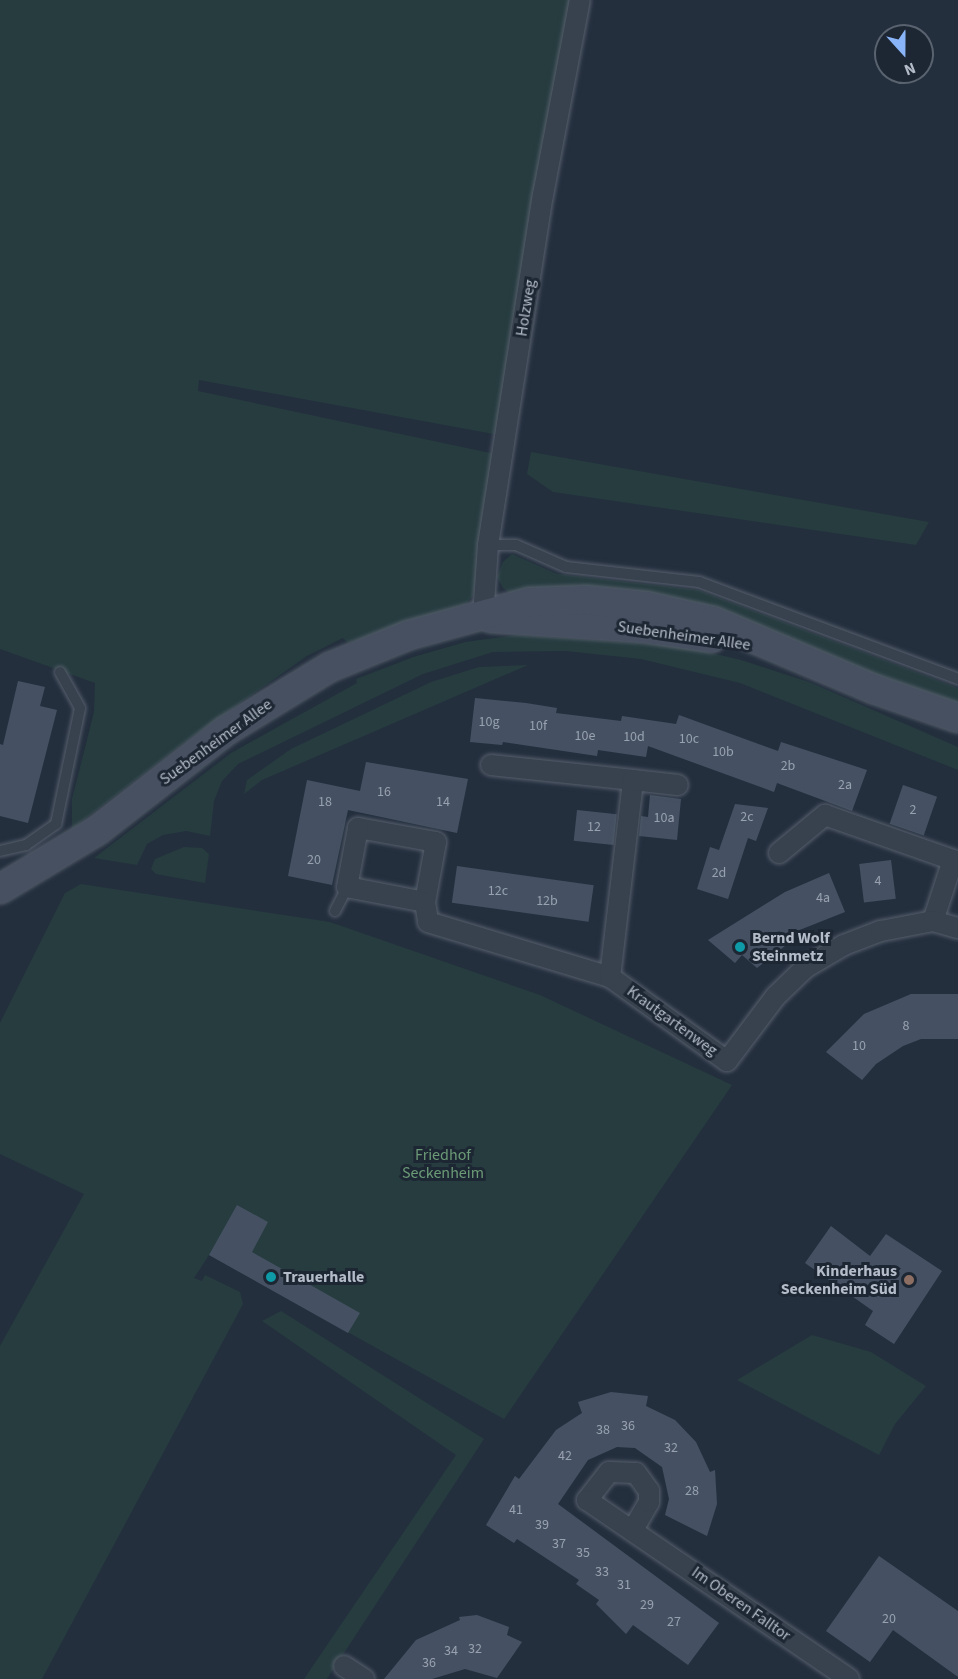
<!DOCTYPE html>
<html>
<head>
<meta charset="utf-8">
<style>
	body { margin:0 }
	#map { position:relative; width:958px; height:1679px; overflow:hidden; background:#242f3e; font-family:"Source Sans 3",sans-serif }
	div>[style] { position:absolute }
	.green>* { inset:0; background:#263c3f }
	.building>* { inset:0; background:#455162; transform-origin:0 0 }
	.roads { filter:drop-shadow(0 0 2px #565f6c) drop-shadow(0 0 2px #565f6c) }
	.service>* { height:10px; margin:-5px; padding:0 5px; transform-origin:5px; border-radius:5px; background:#38414e }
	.minor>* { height:20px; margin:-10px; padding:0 10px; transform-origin:10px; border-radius:10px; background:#38414e }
	.secondary>* { height:28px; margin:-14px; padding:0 14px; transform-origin:14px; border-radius:14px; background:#465061 }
	.dots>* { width:16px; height:16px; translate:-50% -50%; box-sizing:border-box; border:3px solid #1d2633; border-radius:50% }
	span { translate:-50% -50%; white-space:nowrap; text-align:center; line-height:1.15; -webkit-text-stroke:6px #1d2633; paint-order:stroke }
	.number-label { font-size:14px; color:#98a1af }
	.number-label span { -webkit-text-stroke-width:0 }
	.street-label { font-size:16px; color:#b4bcc9 }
	.poi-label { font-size:16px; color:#b4bcc9; font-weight:700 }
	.left { translate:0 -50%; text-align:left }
	.right { translate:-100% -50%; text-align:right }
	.park-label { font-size:16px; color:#6b9a76 }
	.north { position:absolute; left:874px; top:24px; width:60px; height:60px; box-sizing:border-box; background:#1d2633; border:2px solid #59626f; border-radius:50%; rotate:159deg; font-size:16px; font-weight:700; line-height:24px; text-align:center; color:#b4bcc9 }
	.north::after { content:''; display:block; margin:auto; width:21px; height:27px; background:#8ab4f8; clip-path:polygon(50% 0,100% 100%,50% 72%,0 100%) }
</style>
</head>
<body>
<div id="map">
	<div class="green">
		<i style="clip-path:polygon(0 0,574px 0,499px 435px,199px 380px,198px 391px,495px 454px,473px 596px,466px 604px,348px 643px,343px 638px,307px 656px,192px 737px,72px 829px,72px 799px,94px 712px,95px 683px,0 649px)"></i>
		<i style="clip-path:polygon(531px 452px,929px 522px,916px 545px,553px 492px,527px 474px)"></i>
		<i style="clip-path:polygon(512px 554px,557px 574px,698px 590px,958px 688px,958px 712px,798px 646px,517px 599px,503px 588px,497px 577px,503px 562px)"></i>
		<i style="clip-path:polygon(517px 635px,681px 646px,741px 660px,809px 682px,958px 747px,958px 770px,740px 683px,641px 659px,566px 651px,493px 652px,423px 674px,238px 764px,222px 781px,214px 801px,210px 836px,186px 831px,163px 835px,147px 844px,137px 865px,94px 858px,231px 753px,357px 683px,356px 679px,413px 657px,465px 642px)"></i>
		<i style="clip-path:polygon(528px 665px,262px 780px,244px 794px,247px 780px,291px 749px,431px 682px,479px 667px)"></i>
		<i style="clip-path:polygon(184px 847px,202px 848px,209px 854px,205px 883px,156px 874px,151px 869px,155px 859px)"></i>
		<i style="clip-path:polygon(81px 884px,330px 922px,540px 995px,732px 1085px,504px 1419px,209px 1255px,194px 1278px,202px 1281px,205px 1275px,240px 1292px,243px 1304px,42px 1679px,0 1679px,0 1346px,84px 1194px,0 1154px,0 1023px,65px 893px)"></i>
		<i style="clip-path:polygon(281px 1311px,484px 1439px,327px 1679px,304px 1679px,456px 1455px,262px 1321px)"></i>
		<i style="clip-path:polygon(812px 1335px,871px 1352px,926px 1386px,895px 1424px,879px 1455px,737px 1380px)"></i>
	</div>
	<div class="building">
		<i style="clip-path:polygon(18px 681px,45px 687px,40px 706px,57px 710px,28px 823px,0 816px,0 744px,3px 745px)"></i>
		<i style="clip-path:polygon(475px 698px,526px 703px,557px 708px,556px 713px,621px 721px,622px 716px,676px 724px,679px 715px,778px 751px,781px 742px,867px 770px,852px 811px,777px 783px,774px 792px,648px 746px,646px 757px,598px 750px,597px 756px,503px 742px,502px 745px,470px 742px)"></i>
		<i style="clip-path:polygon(366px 762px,468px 779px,457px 833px,348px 810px,332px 885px,288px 876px,307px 780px,360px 791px)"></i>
		<i style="left:903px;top:785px;width:36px;height:41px;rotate:19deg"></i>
		<i style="clip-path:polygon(650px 795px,681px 799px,677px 840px,639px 836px,641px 816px,648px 817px)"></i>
		<i style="clip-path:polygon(735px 804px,768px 808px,756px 841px,748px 838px,728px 899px,697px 889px,710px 847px,719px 850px)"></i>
		<i style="left:577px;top:810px;width:40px;height:31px;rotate:6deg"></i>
		<i style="left:891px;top:860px;width:39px;height:32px;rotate:83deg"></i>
		<i style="left:457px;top:866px;width:138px;height:37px;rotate:8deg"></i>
		<i style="clip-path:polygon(829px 873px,845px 912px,797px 931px,799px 935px,757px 968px,742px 955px,735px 963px,708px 940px,785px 892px)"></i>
		<i style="clip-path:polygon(911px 994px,958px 994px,958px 1039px,921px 1039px,903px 1046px,876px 1064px,862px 1080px,826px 1052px,864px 1014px)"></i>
		<i style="clip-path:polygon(237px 1205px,268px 1222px,252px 1252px,360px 1313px,348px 1333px,209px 1255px)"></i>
		<i style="clip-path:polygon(831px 1226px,870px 1256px,886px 1234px,942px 1271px,894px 1344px,865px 1325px,873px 1311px,805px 1263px)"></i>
		<i style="clip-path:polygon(611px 1392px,648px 1396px,646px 1406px,675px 1420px,696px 1442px,710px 1472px,715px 1470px,717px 1504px,707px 1536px,665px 1515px,669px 1499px,662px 1467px,635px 1448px,617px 1447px,588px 1460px,558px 1504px,719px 1623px,688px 1665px,633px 1625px,626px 1634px,596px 1604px,599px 1600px,576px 1584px,579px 1580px,517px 1539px,514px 1543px,486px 1525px,515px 1476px,519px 1479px,556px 1430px,582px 1413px,578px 1402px)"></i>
		<i style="clip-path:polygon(879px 1556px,958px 1611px,958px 1677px,893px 1630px,870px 1662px,826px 1631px)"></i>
		<i style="clip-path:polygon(477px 1615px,509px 1627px,507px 1635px,522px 1642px,497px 1678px,465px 1669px,432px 1679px,384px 1679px,416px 1640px,460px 1620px,459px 1617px)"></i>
	</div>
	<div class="roads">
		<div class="service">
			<i style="left:488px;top:545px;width:28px"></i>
			<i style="left:516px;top:545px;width:55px;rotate:23.7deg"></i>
			<i style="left:566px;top:567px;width:134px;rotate:6.4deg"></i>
			<i style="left:699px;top:582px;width:277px;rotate:20.5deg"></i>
			<i style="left:0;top:851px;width:27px;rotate:-13deg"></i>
			<i style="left:26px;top:845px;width:37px;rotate:-35deg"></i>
			<i style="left:56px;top:824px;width:118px;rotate:-78.3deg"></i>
			<i style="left:80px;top:708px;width:41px;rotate:-119.1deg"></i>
			<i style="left:335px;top:911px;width:27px;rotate:-63deg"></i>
		</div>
		<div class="minor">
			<i style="left:483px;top:617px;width:72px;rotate:-86deg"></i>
			<i style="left:488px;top:545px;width:354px;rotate:-81.1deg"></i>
			<i style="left:543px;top:195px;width:198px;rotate:-79.3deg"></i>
			<i style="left:491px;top:765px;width:143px;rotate:6deg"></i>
			<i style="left:358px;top:828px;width:79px;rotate:10.2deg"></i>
			<i style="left:436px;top:842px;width:61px;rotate:100.4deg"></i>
			<i style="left:425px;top:902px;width:79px;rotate:-169.1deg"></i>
			<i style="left:347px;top:887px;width:60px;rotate:-79.4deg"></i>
			<i style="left:779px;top:853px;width:60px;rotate:-39.6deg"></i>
			<i style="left:825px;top:815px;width:136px;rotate:19.4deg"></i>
			<i style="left:953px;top:860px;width:64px;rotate:108.2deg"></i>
			<i style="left:425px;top:902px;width:20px;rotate:81deg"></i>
			<i style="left:428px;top:922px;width:190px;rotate:16.8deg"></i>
			<i style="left:610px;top:977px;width:144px;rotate:35.7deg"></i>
			<i style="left:727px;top:1061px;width:81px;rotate:-53deg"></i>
			<i style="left:776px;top:996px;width:40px;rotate:-44deg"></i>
			<i style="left:805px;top:968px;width:45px;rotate:-30.5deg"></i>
			<i style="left:844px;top:945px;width:40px;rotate:-21deg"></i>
			<i style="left:881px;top:931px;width:53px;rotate:-10.9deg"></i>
			<i style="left:933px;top:921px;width:26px;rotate:16deg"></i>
			<i style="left:610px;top:977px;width:198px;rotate:-83.3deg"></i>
			<i style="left:633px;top:780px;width:45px;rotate:6.3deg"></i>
			<i style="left:634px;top:1528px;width:30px;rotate:-60deg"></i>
			<i style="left:649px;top:1502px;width:11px;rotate:-90deg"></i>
			<i style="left:649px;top:1491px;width:22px;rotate:-126deg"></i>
			<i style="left:636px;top:1473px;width:27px;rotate:-178deg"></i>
			<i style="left:609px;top:1472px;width:36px;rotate:128deg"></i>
			<i style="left:587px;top:1500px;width:317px;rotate:34.3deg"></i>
			<i style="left:344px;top:1666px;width:24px;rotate:33deg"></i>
		</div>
		<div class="secondary">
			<i style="left:491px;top:618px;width:151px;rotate:3.8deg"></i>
			<i style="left:642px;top:628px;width:70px;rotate:8.2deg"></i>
			<i style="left:0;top:889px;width:114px;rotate:-31deg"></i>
			<i style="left:98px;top:830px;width:161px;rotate:-37.9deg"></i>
			<i style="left:225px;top:731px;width:123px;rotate:-31.4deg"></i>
			<i style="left:330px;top:667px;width:85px;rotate:-22.1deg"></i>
			<i style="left:409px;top:635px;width:125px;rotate:-15.3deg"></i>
			<i style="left:530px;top:602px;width:56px;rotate:-2deg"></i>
			<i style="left:586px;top:600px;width:60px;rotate:5.7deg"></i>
			<i style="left:646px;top:606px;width:69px;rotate:12.6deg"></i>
			<i style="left:713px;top:621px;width:175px;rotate:22.9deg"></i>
			<i style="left:874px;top:689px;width:89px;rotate:19deg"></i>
		</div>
	</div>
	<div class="dots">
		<i style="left:740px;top:947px;background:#0f9aa8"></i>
		<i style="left:271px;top:1277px;background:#0f9aa8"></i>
		<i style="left:909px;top:1280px;background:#8d6e63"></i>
	</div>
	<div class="number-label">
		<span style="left:489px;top:722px">10g</span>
		<span style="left:538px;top:726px">10f</span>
		<span style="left:585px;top:736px">10e</span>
		<span style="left:634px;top:737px">10d</span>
		<span style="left:689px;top:739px">10c</span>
		<span style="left:723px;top:752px">10b</span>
		<span style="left:788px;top:766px">2b</span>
		<span style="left:845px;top:785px">2a</span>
		<span style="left:384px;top:792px">16</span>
		<span style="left:325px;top:802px">18</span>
		<span style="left:443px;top:802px">14</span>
		<span style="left:913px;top:810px">2</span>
		<span style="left:747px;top:817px">2c</span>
		<span style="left:664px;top:818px">10a</span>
		<span style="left:594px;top:827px">12</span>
		<span style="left:314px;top:860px">20</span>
		<span style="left:719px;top:873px">2d</span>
		<span style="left:878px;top:881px">4</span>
		<span style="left:498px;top:891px">12c</span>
		<span style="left:823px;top:898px">4a</span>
		<span style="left:547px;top:901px">12b</span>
		<span style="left:906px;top:1026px">8</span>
		<span style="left:859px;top:1046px">10</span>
		<span style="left:628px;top:1426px">36</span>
		<span style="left:603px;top:1430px">38</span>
		<span style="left:671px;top:1448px">32</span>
		<span style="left:565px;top:1456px">42</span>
		<span style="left:692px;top:1491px">28</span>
		<span style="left:516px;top:1510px">41</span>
		<span style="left:542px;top:1525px">39</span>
		<span style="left:559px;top:1544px">37</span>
		<span style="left:583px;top:1553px">35</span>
		<span style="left:602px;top:1572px">33</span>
		<span style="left:624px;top:1585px">31</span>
		<span style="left:647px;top:1605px">29</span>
		<span style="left:889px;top:1619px">20</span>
		<span style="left:674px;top:1622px">27</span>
		<span style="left:475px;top:1649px">32</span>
		<span style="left:451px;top:1651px">34</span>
		<span style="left:429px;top:1663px">36</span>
	</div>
	<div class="street-label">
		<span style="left:526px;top:308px;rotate:-81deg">Holzweg</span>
		<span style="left:684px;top:636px;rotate:8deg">Suebenheimer Allee</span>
		<span style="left:216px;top:742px;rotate:-36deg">Suebenheimer Allee</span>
		<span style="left:672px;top:1021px;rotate:36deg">Krautgartenweg</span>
		<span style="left:741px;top:1604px;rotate:35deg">Im Oberen Falltor</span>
	</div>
	<div class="poi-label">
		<span class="left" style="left:752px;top:947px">Bernd Wolf<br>Steinmetz</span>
		<span class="right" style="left:897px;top:1280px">Kinderhaus<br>Seckenheim Süd</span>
		<span class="left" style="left:283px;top:1277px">Trauerhalle</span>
	</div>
	<div class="park-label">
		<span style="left:443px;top:1164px">Friedhof<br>Seckenheim</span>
	</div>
	<div class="north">N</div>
</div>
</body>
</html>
